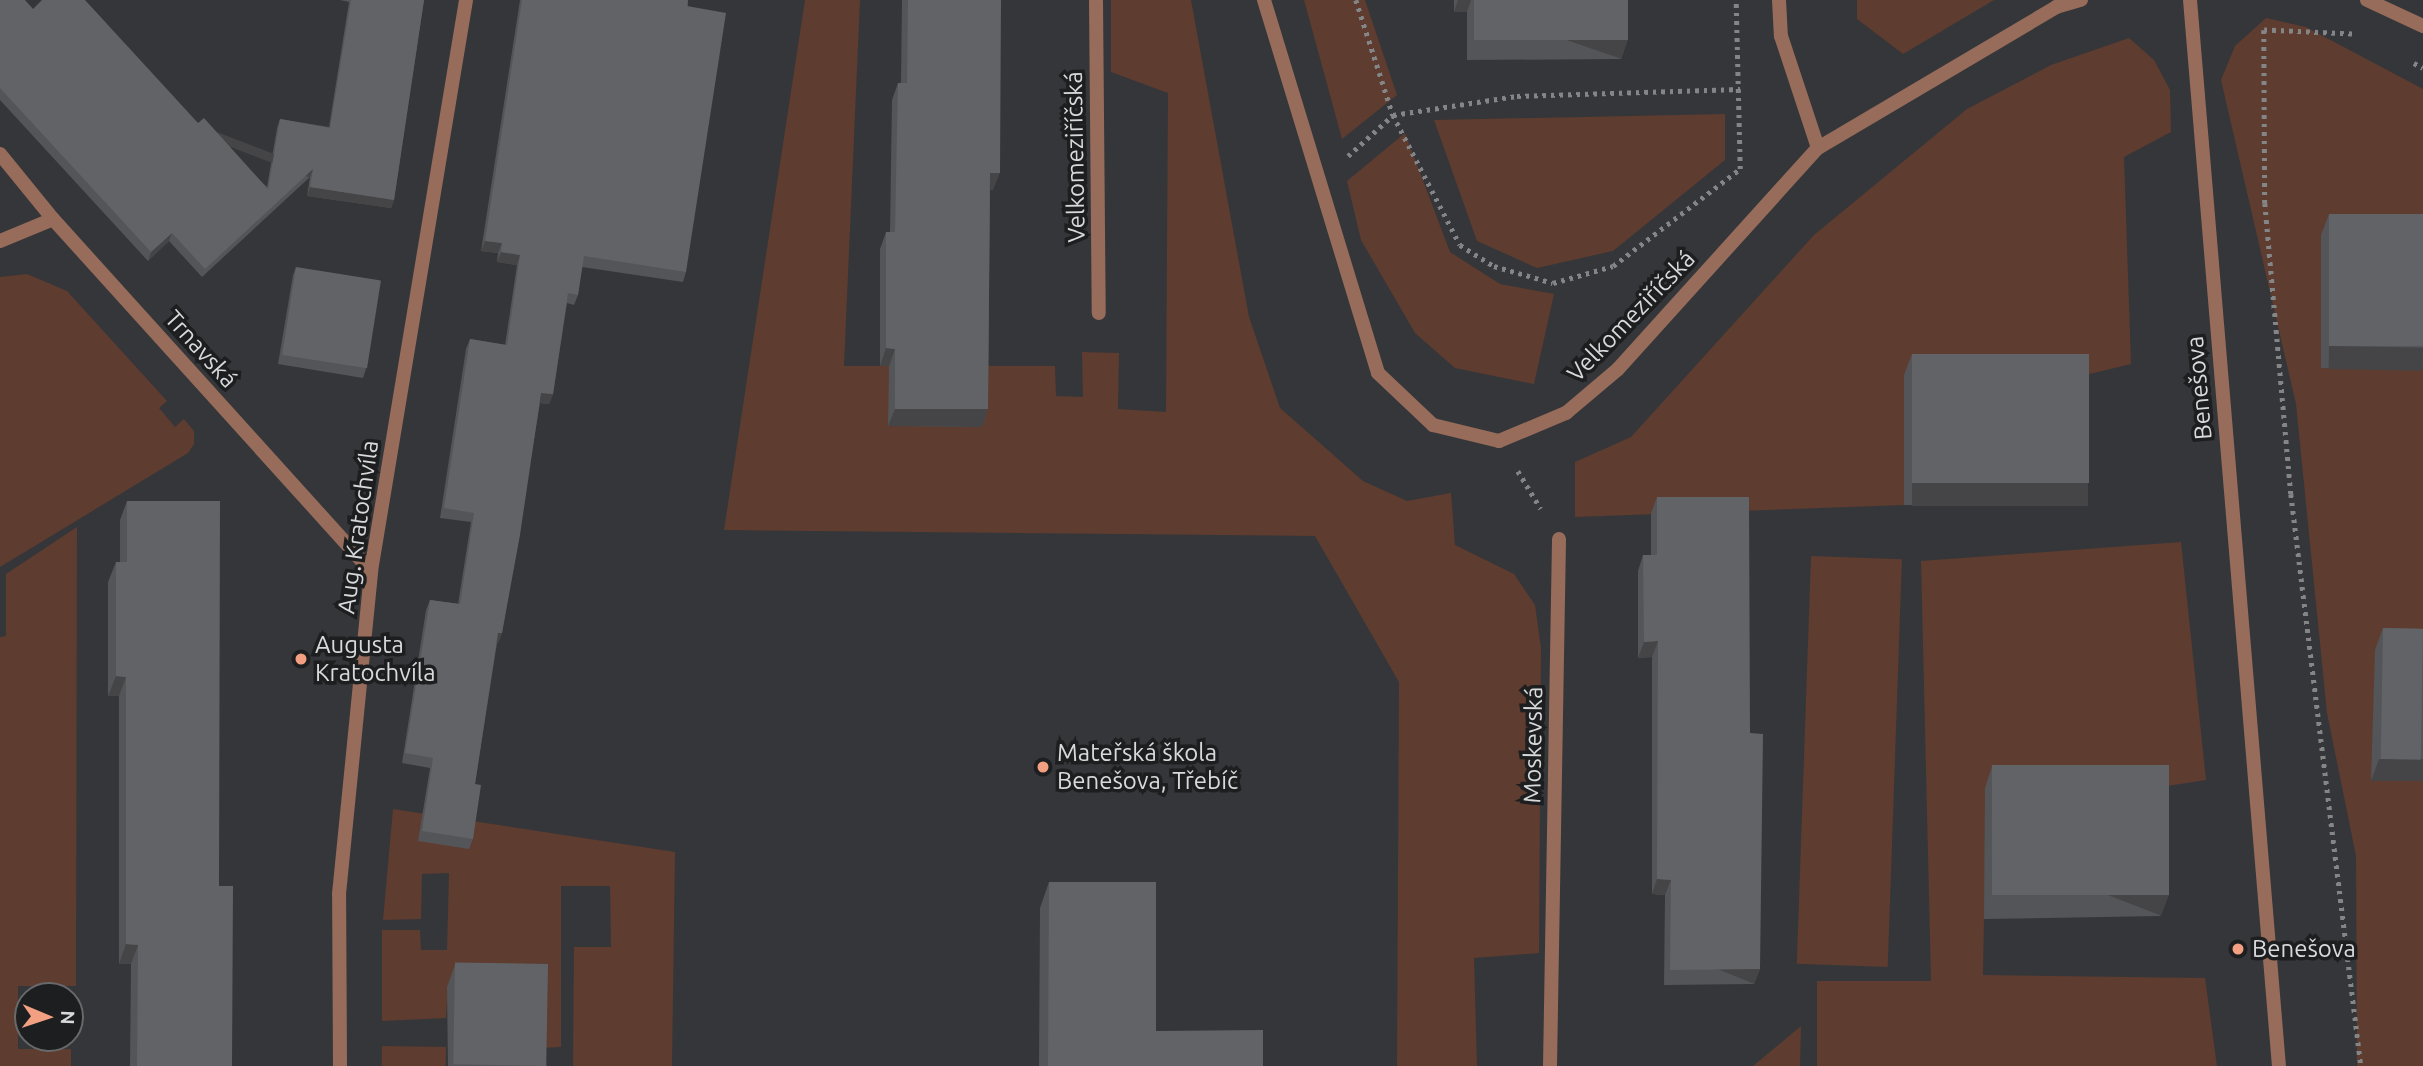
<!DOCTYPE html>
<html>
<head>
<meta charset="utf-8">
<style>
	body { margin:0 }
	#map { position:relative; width:2423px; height:1066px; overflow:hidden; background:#353639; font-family:Ubuntu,sans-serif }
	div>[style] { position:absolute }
	.green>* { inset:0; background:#5e3c30; transform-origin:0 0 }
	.path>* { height:4.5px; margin-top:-2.25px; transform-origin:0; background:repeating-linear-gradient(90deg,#848587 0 3.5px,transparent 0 8.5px) }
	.street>* { height:14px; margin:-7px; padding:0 7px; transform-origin:7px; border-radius:7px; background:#976c5b }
	.wall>* { inset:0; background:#545558 }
	.shaded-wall>* { inset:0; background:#454547; transform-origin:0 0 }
	.building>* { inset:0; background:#626366; transform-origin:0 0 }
	.dots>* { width:19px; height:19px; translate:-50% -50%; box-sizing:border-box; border:4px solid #1d1e1f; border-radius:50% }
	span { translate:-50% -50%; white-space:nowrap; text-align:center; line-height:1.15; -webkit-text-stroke:7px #1d1e1f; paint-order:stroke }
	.street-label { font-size:24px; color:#d8d9db }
	.poi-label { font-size:24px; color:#d8d9db }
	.left { translate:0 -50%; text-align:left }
	.north { position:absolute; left:14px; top:982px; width:70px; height:70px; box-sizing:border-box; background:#1d1e1f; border:2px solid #68696a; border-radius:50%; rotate:92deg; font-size:19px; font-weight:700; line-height:28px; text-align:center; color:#d8d9db }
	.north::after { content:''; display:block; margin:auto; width:24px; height:32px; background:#f2a081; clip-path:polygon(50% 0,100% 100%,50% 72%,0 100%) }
</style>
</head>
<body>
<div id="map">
	<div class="green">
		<i style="clip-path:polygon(805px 0,860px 0,844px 366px,889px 366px,889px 426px,983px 366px,1055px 366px,1056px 396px,1083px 397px,1082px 352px,1119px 353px,1118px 409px,1166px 412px,1168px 93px,1111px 72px,1111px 0,1191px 0,1249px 317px,1280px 408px,1363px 481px,1407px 501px,1451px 493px,1455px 545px,1514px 574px,1535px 605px,1541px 648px,1539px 953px,1474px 958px,1477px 1066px,1397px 1066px,1399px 682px,1315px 536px,724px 530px)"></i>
		<i style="clip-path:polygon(1304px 0,1365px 0,1397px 95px,1342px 139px)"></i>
		<i style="clip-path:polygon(1857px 0,1994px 0,1903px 54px,1857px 19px)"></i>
		<i style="clip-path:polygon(2266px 18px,2306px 27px,2423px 89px,2423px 1066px,2357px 1066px,2356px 856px,2327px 713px,2296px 404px,2221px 80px,2235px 46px)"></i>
		<i style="clip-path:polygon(2129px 38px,2154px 60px,2170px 90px,2171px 132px,2124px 157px,2131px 364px,2081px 376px,1904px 375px,1904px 505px,1575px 517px,1575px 462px,1631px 437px,1814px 235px,1967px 109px,2051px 65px)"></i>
		<i style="clip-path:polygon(1725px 114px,1725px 160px,1613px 251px,1537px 268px,1477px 241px,1434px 120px)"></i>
		<i style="clip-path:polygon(1405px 133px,1450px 252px,1500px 284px,1554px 294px,1534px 384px,1455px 368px,1415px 333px,1361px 240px,1347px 181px)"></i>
		<i style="clip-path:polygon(27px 274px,67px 291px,167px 401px,159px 408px,175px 427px,184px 419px,194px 431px,194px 444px,188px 453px,0 567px,0 277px)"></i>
		<i style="clip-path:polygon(77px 527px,76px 986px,18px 986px,18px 1049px,71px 1049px,71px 1066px,0 1066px,0 637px,6px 636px,6px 574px)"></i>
		<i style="clip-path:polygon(2181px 542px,2206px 780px,2161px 787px,1984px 919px,1983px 975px,2205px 978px,2217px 1066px,1817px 1066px,1817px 981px,1931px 981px,1921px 561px)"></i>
		<i style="left:1811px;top:556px;width:91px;height:408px;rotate:2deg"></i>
		<i style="clip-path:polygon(393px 809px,675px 852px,672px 1066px,573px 1066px,574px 947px,611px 947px,610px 886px,561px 886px,561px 1047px,540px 1048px,448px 987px,446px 1018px,382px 1021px,382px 930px,420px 930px,421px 950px,447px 950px,449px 873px,422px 874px,421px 919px,383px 920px)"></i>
		<i style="clip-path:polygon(1801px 1026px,1800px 1066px,1753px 1066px)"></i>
		<i style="left:382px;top:1046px;width:64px;height:20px;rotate:1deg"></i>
	</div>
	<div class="path">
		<i style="left:1356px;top:0;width:121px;rotate:72.2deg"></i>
		<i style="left:1393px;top:115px;width:146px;rotate:62.7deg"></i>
		<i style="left:1460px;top:245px;width:40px;rotate:32deg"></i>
		<i style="left:1494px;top:266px;width:61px;rotate:16.1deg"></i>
		<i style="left:1553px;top:283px;width:62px;rotate:-15.8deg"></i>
		<i style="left:1613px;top:266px;width:160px;rotate:-37.4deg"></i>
		<i style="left:1740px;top:169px;width:169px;rotate:-91.4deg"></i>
		<i style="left:2352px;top:34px;width:88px;rotate:-177.4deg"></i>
		<i style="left:2264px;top:30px;width:173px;rotate:89.7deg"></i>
		<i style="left:2265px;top:203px;width:292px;rotate:84.9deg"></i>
		<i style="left:2291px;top:494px;width:576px;rotate:83.02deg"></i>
		<i style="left:2414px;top:63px;width:10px;rotate:29deg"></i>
		<i style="left:1348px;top:156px;width:61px;rotate:-42.3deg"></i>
		<i style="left:1393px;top:115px;width:125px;rotate:-8.7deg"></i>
		<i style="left:1517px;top:96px;width:223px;rotate:-1.8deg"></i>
		<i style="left:1518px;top:471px;width:44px;rotate:58.8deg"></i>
	</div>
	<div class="street">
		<i style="left:1096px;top:0;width:313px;rotate:89.5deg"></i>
		<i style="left:1264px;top:0;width:390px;rotate:73deg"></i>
		<i style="left:1378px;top:373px;width:76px;rotate:43.4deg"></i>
		<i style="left:1433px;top:425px;width:68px;rotate:13.6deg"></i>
		<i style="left:1499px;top:441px;width:73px;rotate:-22.7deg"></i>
		<i style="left:1566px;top:413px;width:68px;rotate:-40.2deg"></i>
		<i style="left:1618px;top:369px;width:298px;rotate:-47.9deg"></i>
		<i style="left:1818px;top:148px;width:277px;rotate:-30.6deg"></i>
		<i style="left:2056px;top:7px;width:26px;rotate:-16deg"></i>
		<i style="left:1779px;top:0;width:36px;rotate:87deg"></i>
		<i style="left:1781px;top:36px;width:118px;rotate:71.7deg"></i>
		<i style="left:2190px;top:0;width:1070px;rotate:85.23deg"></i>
		<i style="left:2367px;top:0;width:62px;rotate:24.9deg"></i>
		<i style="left:0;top:154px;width:84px;rotate:50.8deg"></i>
		<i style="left:53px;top:219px;width:474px;rotate:47.9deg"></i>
		<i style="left:0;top:241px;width:57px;rotate:-22.5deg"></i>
		<i style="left:340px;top:1066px;width:172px;rotate:-90.3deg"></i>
		<i style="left:339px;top:894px;width:325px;rotate:-84.3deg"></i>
		<i style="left:371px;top:571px;width:579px;rotate:-80.55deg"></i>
		<i style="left:1550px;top:1066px;width:527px;rotate:-89.02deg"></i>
	</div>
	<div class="wall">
		<i style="clip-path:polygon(0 0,33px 9px,198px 123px,267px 187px,277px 128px,280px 119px,329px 127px,349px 2px,340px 0,424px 0,394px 200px,391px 208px,307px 196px,310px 177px,202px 277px,169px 241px,148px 261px,0 100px)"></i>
		<i style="clip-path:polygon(520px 0,688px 0,686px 272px,683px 282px,582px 267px,578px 295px,574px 305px,567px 303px,553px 394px,549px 404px,540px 403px,502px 633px,498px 643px,497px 643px,475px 784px,473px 839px,469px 849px,418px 841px,430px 768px,402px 763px,426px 610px,430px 600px,458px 604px,471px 522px,440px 518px,466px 349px,470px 339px,505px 345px,517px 265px,497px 262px,498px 253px,481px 251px)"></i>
		<i style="clip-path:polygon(902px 0,1001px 0,993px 190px,990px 190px,988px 409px,982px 427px,888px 426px,889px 366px,880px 366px,880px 249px,886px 232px,890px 232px,892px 100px,898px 83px,901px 83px)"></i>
		<i style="clip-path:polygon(1454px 0,1628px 0,1628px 39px,1621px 59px,1467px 60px,1467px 12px,1454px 12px)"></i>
		<i style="clip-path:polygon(2329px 214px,2423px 214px,2423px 369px,2321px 368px,2321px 235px)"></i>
		<i style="clip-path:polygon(296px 267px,366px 369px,363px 378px,278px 364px,293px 275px)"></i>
		<i style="clip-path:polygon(1912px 354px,2080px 505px,1904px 505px,1904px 375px)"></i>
		<i style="clip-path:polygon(1657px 497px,1750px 733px,1760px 969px,1754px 984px,1664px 985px,1665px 895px,1652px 894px,1652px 657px,1638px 658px,1638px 571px,1643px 555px,1651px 555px,1651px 513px)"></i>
		<i style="clip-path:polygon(127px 501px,219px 886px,232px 1066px,130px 1066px,131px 964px,119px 964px,119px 696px,108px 696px,108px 582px,116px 562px,120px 562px,120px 520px)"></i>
		<i style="clip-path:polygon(2383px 628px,2423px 629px,2423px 781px,2371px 781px,2375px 650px)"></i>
		<i style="clip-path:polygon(1992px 766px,2161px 916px,1984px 919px,1985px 788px)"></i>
		<i style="clip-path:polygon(1049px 882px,1156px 1031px,1263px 1066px,1039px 1066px,1040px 908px)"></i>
		<i style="clip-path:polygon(455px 965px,547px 1066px,448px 1066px,447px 987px)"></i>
	</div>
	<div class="shaded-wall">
		<i style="clip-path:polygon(1458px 0,1471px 0,1467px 12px,1454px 12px)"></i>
		<i style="left:1628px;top:39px;width:21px;height:153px;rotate:109deg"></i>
		<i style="left:313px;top:169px;width:9px;height:147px;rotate:111deg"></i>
		<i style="clip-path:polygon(990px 173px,1000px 173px,993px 190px,984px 190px)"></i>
		<i style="clip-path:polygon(310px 187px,394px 200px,391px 208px,307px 196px)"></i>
		<i style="clip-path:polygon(172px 233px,169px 241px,148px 261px,151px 252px)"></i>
		<i style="clip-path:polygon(485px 241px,502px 243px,498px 253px,481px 251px)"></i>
		<i style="clip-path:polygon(501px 252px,520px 255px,517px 265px,497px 262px)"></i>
		<i style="left:2329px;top:346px;width:94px;height:23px;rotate:1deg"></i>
		<i style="clip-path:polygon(886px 348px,895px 349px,889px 366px,880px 366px)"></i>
		<i style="clip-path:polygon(541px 393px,553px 394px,549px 404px,538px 403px)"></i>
		<i style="clip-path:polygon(895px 409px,988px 409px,982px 427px,888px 426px)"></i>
		<i style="left:1912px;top:483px;width:176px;height:23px"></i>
		<i style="clip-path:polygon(498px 633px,502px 633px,498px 643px,495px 643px)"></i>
		<i style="clip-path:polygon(1658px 641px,1652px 657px,1638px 658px,1644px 642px)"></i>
		<i style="clip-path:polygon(116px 676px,126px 677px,119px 696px,108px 696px)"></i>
		<i style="clip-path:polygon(2379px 759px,2423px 759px,2423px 781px,2371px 781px)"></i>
		<i style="clip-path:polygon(1657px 879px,1671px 880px,1665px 895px,1652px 894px)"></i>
		<i style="left:2169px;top:895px;width:22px;height:177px;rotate:111deg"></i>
		<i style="clip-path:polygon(126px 944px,138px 945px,131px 964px,119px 964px)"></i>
		<i style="left:1760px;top:969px;width:16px;height:90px;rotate:112deg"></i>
	</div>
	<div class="building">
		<i style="clip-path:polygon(0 0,25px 0,33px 9px,42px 0,85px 0,198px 123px,204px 118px,268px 189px,280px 119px,330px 128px,351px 0,424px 0,394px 200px,310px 187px,313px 169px,205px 269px,172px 233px,151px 252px,0 88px)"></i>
		<i style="clip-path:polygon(522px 0,688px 0,687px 6px,726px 13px,686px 272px,584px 256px,578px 295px,568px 293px,553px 394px,541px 393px,520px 535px,502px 633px,498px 633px,475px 784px,481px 785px,473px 839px,422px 831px,433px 758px,405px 753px,430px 600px,460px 604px,474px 513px,444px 508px,470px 339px,507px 345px,520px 255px,501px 252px,502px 243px,485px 241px)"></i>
		<i style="clip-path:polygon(908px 0,1001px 0,1000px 173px,990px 173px,988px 409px,895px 409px,895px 349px,886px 348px,886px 232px,895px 232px,898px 83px,907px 83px)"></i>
		<i style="left:1474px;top:0;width:154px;height:40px"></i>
		<i style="left:2329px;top:214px;width:94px;height:132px"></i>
		<i style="left:296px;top:267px;width:86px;height:89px;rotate:9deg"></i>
		<i style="left:1912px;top:354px;width:177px;height:129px"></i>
		<i style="clip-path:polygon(1657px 497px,1749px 497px,1750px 733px,1763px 734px,1760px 969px,1670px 970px,1671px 880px,1657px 879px,1658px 641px,1644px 642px,1643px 555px,1657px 555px)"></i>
		<i style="clip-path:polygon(127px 501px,220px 501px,219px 886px,233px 886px,232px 1066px,137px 1066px,138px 945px,126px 944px,126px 677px,116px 676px,116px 562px,127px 562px)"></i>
		<i style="left:2383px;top:628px;width:40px;height:131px;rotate:1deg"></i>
		<i style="left:2169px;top:765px;width:130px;height:177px;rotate:90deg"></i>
		<i style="clip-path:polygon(1049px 882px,1156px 882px,1156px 1031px,1263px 1030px,1263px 1066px,1048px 1066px)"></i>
		<i style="left:548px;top:964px;width:102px;height:93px;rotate:91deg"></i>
	</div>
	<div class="dots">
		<i style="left:301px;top:659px;background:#f2a081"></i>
		<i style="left:1043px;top:767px;background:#f2a081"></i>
		<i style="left:2238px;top:949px;background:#f2a081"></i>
	</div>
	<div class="street-label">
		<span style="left:1075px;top:157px;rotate:-91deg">Velkomeziříčská</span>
		<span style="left:1631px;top:316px;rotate:-46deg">Velkomeziříčská</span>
		<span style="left:201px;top:349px;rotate:48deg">Trnavská</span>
		<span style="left:2199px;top:388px;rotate:-95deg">Benešova</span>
		<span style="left:358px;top:527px;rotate:-82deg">Aug. Kratochvíla</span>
		<span style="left:1533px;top:745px;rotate:-89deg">Moskevská</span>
	</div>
	<div class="poi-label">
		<span class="left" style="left:315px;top:659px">Augusta<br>Kratochvíla</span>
		<span class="left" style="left:1057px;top:767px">Mateřská škola<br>Benešova, Třebíč</span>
		<span class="left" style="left:2252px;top:949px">Benešova</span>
	</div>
	<div class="north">N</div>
</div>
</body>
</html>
